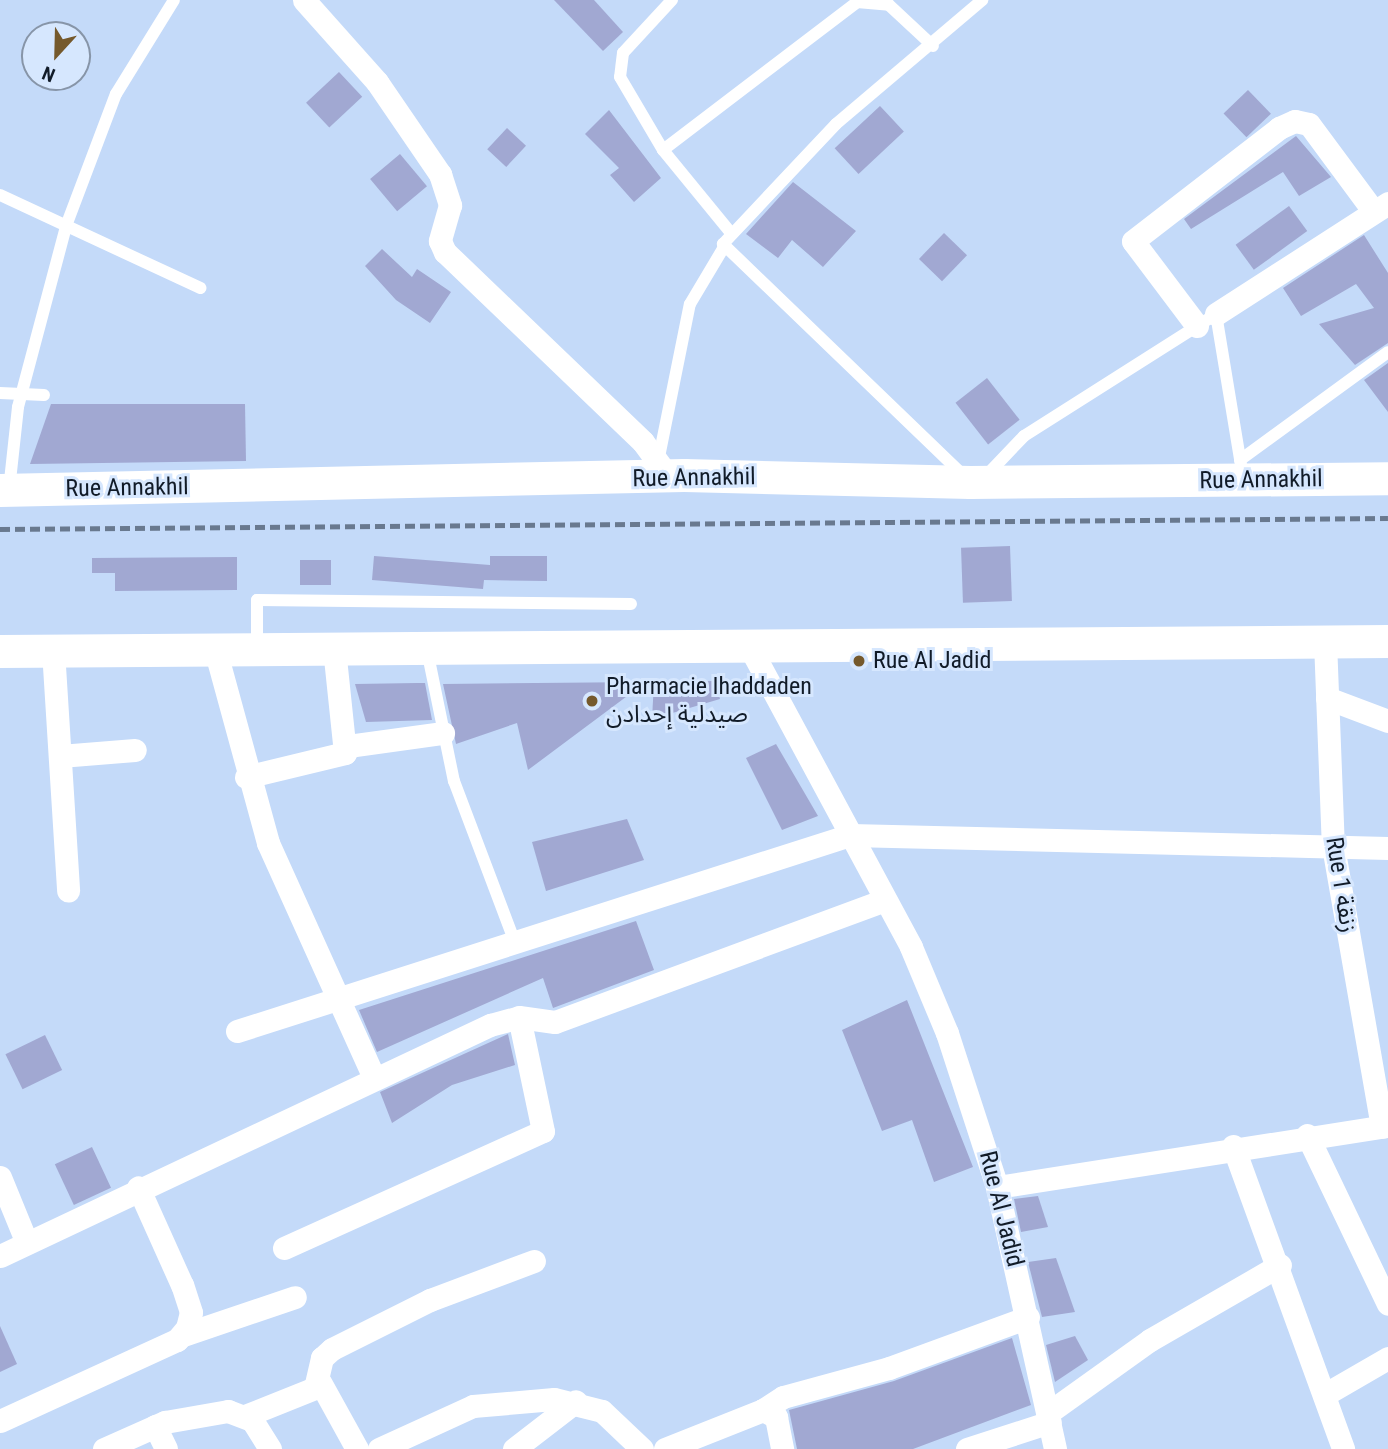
<!DOCTYPE html>
<html>
<head>
<meta charset="utf-8">
<style>
	body { margin:0 }
	#map { position:relative; width:1388px; height:1449px; overflow:hidden; background:#c4daf9; font-family:"Roboto Condensed","Noto Sans Arabic",sans-serif }
	div>[style] { position:absolute }
	.building>* { inset:0; background:#a1a8d2; transform-origin:0 0 }
	.lane>* { height:12px; margin:-6px; padding:0 6px; transform-origin:6px; border-radius:6px; background:#fff }
	.street>* { height:23px; margin:-11.5px; padding:0 11.5px; transform-origin:11.5px; border-radius:11.5px; background:#fff }
	.secondary>* { height:33px; margin:-16.5px; padding:0 16.5px; transform-origin:16.5px; border-radius:16.5px; background:#fff }
	.rail>* { height:5px; margin-top:-2.5px; transform-origin:0; background:repeating-linear-gradient(90deg,#69798f 0 10px,transparent 0 15px) }
	.dots>* { width:19px; height:19px; translate:-50% -50%; box-sizing:border-box; border:4px solid #d6e7fe; border-radius:50% }
	span { translate:-50% -50%; white-space:nowrap; text-align:center; line-height:1.15; -webkit-text-stroke:6px #d6e7fe; paint-order:stroke }
	.street-label { font-size:24px; color:#111b28 }
	.poi-label { font-size:24px; color:#111b28 }
	.left { translate:0 -50%; text-align:left }
	.north { position:absolute; left:21px; top:21px; width:70px; height:70px; box-sizing:border-box; background:#d6e7fe; border:2px solid #8795a8; border-radius:50%; rotate:202deg; font-size:19px; font-weight:700; line-height:28px; text-align:center; color:#111b28 }
	.north::after { content:''; display:block; margin:auto; width:24px; height:32px; background:#75592c; clip-path:polygon(50% 0,100% 100%,50% 72%,0 100%) }
</style>
</head>
<body>
<div id="map">
	<div class="building">
		<i style="clip-path:polygon(554px 0,594px 0,623px 32px,603px 51px)"></i>
		<i style="left:339px;top:72px;width:34px;height:45px;rotate:47deg"></i>
		<i style="left:1248px;top:90px;width:33px;height:34px;rotate:46deg"></i>
		<i style="left:880px;top:106px;width:35px;height:62px;rotate:47deg"></i>
		<i style="clip-path:polygon(609px 110px,661px 178px,634px 202px,610px 175px,619px 168px,585px 134px)"></i>
		<i style="left:507px;top:128px;width:26px;height:29px;rotate:43deg"></i>
		<i style="clip-path:polygon(1296px 136px,1331px 177px,1299px 196px,1283px 172px,1191px 229px,1184px 219px)"></i>
		<i style="left:400px;top:154px;width:42px;height:39px;rotate:50deg"></i>
		<i style="clip-path:polygon(793px 182px,856px 231px,823px 267px,792px 240px,778px 258px,746px 234px)"></i>
		<i style="left:1289px;top:206px;width:31px;height:66px;rotate:54deg"></i>
		<i style="left:944px;top:233px;width:32px;height:36px;rotate:44deg"></i>
		<i style="clip-path:polygon(1364px 235px,1388px 273px,1388px 343px,1355px 365px,1319px 324px,1374px 308px,1356px 284px,1301px 316px,1283px 288px)"></i>
		<i style="clip-path:polygon(382px 249px,412px 277px,417px 269px,451px 292px,430px 323px,396px 300px,365px 266px)"></i>
		<i style="clip-path:polygon(1388px 363px,1388px 412px,1364px 380px)"></i>
		<i style="left:987px;top:378px;width:53px;height:40px;rotate:52deg"></i>
		<i style="clip-path:polygon(51px 404px,245px 404px,246px 461px,30px 464px)"></i>
		<i style="left:1010px;top:546px;width:55px;height:49px;rotate:88deg"></i>
		<i style="clip-path:polygon(374px 556px,490px 565px,490px 556px,547px 556px,547px 581px,484px 580px,483px 589px,372px 580px)"></i>
		<i style="clip-path:polygon(237px 557px,237px 590px,115px 591px,115px 573px,92px 573px,92px 558px)"></i>
		<i style="left:300px;top:560px;width:31px;height:25px"></i>
		<i style="clip-path:polygon(715px 681px,720px 699px,652px 719px,654px 682px)"></i>
		<i style="clip-path:polygon(646px 682px,528px 770px,517px 723px,456px 744px,443px 684px)"></i>
		<i style="clip-path:polygon(417px 683px,425px 683px,432px 720px,366px 722px,355px 684px)"></i>
		<i style="clip-path:polygon(776px 744px,818px 816px,782px 830px,746px 758px)"></i>
		<i style="clip-path:polygon(627px 819px,644px 860px,546px 891px,532px 842px)"></i>
		<i style="clip-path:polygon(636px 921px,654px 970px,553px 1008px,543px 978px,377px 1052px,359px 1010px)"></i>
		<i style="clip-path:polygon(907px 1000px,973px 1167px,934px 1182px,912px 1120px,882px 1131px,842px 1030px)"></i>
		<i style="clip-path:polygon(508px 1034px,515px 1065px,452px 1085px,392px 1123px,380px 1092px)"></i>
		<i style="left:45px;top:1035px;width:39px;height:44px;rotate:64deg"></i>
		<i style="left:92px;top:1147px;width:45px;height:41px;rotate:65deg"></i>
		<i style="clip-path:polygon(1038px 1196px,1048px 1227px,1021px 1232px,1014px 1199px)"></i>
		<i style="clip-path:polygon(1056px 1258px,1075px 1312px,1042px 1317px,1028px 1262px)"></i>
		<i style="clip-path:polygon(0 1326px,17px 1364px,0 1372px)"></i>
		<i style="clip-path:polygon(1075px 1336px,1088px 1360px,1055px 1382px,1046px 1345px)"></i>
		<i style="clip-path:polygon(1012px 1338px,1031px 1405px,913px 1449px,797px 1449px,789px 1410px,894px 1381px)"></i>
	</div>
	<div class="lane">
		<i style="left:672px;top:0;width:72px;rotate:132.8deg"></i>
		<i style="left:623px;top:53px;width:24px;rotate:97deg"></i>
		<i style="left:620px;top:77px;width:85px;rotate:59.5deg"></i>
		<i style="left:663px;top:150px;width:106px;rotate:50.7deg"></i>
		<i style="left:663px;top:150px;width:244px;rotate:-37.3deg"></i>
		<i style="left:857px;top:2px;width:32px;rotate:5deg"></i>
		<i style="left:889px;top:5px;width:60px;rotate:43deg"></i>
		<i style="left:0;top:195px;width:221px;rotate:24.9deg"></i>
		<i style="left:0;top:393px;width:44px;rotate:2.6deg"></i>
		<i style="left:1240px;top:460px;width:183px;rotate:-36.1deg"></i>
		<i style="left:658px;top:462px;width:161px;rotate:-78.6deg"></i>
		<i style="left:690px;top:304px;width:66px;rotate:-59.2deg"></i>
		<i style="left:962px;top:474px;width:332px;rotate:-136.1deg"></i>
		<i style="left:723px;top:244px;width:165px;rotate:-46.7deg"></i>
		<i style="left:836px;top:124px;width:192px;rotate:-40.3deg"></i>
		<i style="left:984px;top:478px;width:58px;rotate:-46.4deg"></i>
		<i style="left:1024px;top:436px;width:227px;rotate:-32.4deg"></i>
		<i style="left:1216px;top:314px;width:165px;rotate:80.6deg"></i>
		<i style="left:9px;top:490px;width:83px;rotate:-83.8deg"></i>
		<i style="left:18px;top:407px;width:187px;rotate:-75.1deg"></i>
		<i style="left:66px;top:226px;width:141px;rotate:-69.3deg"></i>
		<i style="left:116px;top:94px;width:110px;rotate:-58.3deg"></i>
		<i style="left:257px;top:648px;width:48px;rotate:-90deg"></i>
		<i style="left:257px;top:600px;width:374px;rotate:0.6deg"></i>
		<i style="left:427px;top:650px;width:134px;rotate:78.4deg"></i>
		<i style="left:454px;top:781px;width:170px;rotate:69.3deg"></i>
	</div>
	<div class="street">
		<i style="left:304px;top:0;width:110px;rotate:48.3deg"></i>
		<i style="left:377px;top:82px;width:112px;rotate:55.6deg"></i>
		<i style="left:440px;top:174px;width:33px;rotate:72deg"></i>
		<i style="left:450px;top:205px;width:37px;rotate:106deg"></i>
		<i style="left:440px;top:241px;width:12px;rotate:66deg"></i>
		<i style="left:445px;top:252px;width:274px;rotate:43.8deg"></i>
		<i style="left:643px;top:442px;width:42px;rotate:53.7deg"></i>
		<i style="left:1216px;top:314px;width:205px;rotate:-32.8deg"></i>
		<i style="left:1197px;top:326px;width:106px;rotate:-127deg"></i>
		<i style="left:1133px;top:241px;width:185px;rotate:-37.7deg"></i>
		<i style="left:1279px;top:128px;width:17px;rotate:-24deg"></i>
		<i style="left:1295px;top:121px;width:14px;rotate:12deg"></i>
		<i style="left:1309px;top:124px;width:109px;rotate:53.5deg"></i>
		<i style="left:1325px;top:641px;width:205px;rotate:87.8deg"></i>
		<i style="left:1333px;top:846px;width:285px;rotate:80.1deg"></i>
		<i style="left:747px;top:642px;width:346px;rotate:61.7deg"></i>
		<i style="left:911px;top:947px;width:93px;rotate:67.3deg"></i>
		<i style="left:947px;top:1033px;width:162px;rotate:72deg"></i>
		<i style="left:997px;top:1187px;width:268px;rotate:77.5deg"></i>
		<i style="left:215px;top:649px;width:201px;rotate:74.7deg"></i>
		<i style="left:268px;top:843px;width:256px;rotate:65.7deg"></i>
		<i style="left:53px;top:650px;width:241px;rotate:86.4deg"></i>
		<i style="left:1327px;top:698px;width:65px;rotate:20.7deg"></i>
		<i style="left:348px;top:746px;width:96px;rotate:-7.8deg"></i>
		<i style="left:60px;top:756px;width:75px;rotate:-4.6deg"></i>
		<i style="left:246px;top:777px;width:102px;rotate:-13.6deg"></i>
		<i style="left:345px;top:753px;width:106px;rotate:-96deg"></i>
		<i style="left:237px;top:1031px;width:644px;rotate:-17.73deg"></i>
		<i style="left:850px;top:835px;width:538px;rotate:1.38deg"></i>
		<i style="left:1307px;top:1135px;width:187px;rotate:64.4deg"></i>
		<i style="left:1233px;top:1146px;width:322px;rotate:70deg"></i>
		<i style="left:0;top:1177px;width:71px;rotate:67.8deg"></i>
		<i style="left:997px;top:1187px;width:396px;rotate:-8.9deg"></i>
		<i style="left:284px;top:1248px;width:284px;rotate:-24.3deg"></i>
		<i style="left:543px;top:1131px;width:116px;rotate:-101.9deg"></i>
		<i style="left:0;top:1256px;width:542px;rotate:-25.24deg"></i>
		<i style="left:490px;top:1025px;width:30px;rotate:-15deg"></i>
		<i style="left:519px;top:1017px;width:36px;rotate:8deg"></i>
		<i style="left:555px;top:1022px;width:352px;rotate:-20.3deg"></i>
		<i style="left:183px;top:1335px;width:118px;rotate:-18.7deg"></i>
		<i style="left:320px;top:1382px;width:77px;rotate:61.1deg"></i>
		<i style="left:1324px;top:1395px;width:74px;rotate:-30deg"></i>
		<i style="left:763px;top:1410px;width:24px;rotate:-33deg"></i>
		<i style="left:783px;top:1397px;width:110px;rotate:-15.3deg"></i>
		<i style="left:889px;top:1368px;width:148px;rotate:-20.1deg"></i>
		<i style="left:1048px;top:1413px;width:125px;rotate:-35.6deg"></i>
		<i style="left:1150px;top:1340px;width:150px;rotate:-30deg"></i>
		<i style="left:245px;top:1416px;width:75px;rotate:-21.8deg"></i>
		<i style="left:315px;top:1388px;width:31px;rotate:-77deg"></i>
		<i style="left:322px;top:1358px;width:13px;rotate:-42deg"></i>
		<i style="left:332px;top:1349px;width:110px;rotate:-26.6deg"></i>
		<i style="left:430px;top:1300px;width:111px;rotate:-20.6deg"></i>
		<i style="left:0;top:1421px;width:195px;rotate:-24.6deg"></i>
		<i style="left:177px;top:1340px;width:16px;rotate:-50deg"></i>
		<i style="left:187px;top:1328px;width:16px;rotate:-76deg"></i>
		<i style="left:191px;top:1312px;width:28px;rotate:-108deg"></i>
		<i style="left:182px;top:1285px;width:107px;rotate:-114.2deg"></i>
		<i style="left:155px;top:1426px;width:25px;rotate:64deg"></i>
		<i style="left:104px;top:1449px;width:67px;rotate:-23.9deg"></i>
		<i style="left:165px;top:1422px;width:64px;rotate:-9.9deg"></i>
		<i style="left:228px;top:1411px;width:26px;rotate:21deg"></i>
		<i style="left:252px;top:1420px;width:34px;rotate:58deg"></i>
		<i style="left:379px;top:1449px;width:103px;rotate:-24.6deg"></i>
		<i style="left:473px;top:1406px;width:81px;rotate:-4.9deg"></i>
		<i style="left:554px;top:1399px;width:49px;rotate:14deg"></i>
		<i style="left:602px;top:1411px;width:55px;rotate:43.5deg"></i>
		<i style="left:514px;top:1449px;width:78px;rotate:-37.7deg"></i>
		<i style="left:665px;top:1449px;width:105px;rotate:-21.7deg"></i>
		<i style="left:763px;top:1410px;width:15px;rotate:28deg"></i>
		<i style="left:776px;top:1417px;width:33px;rotate:79deg"></i>
		<i style="left:967px;top:1449px;width:87px;rotate:-18deg"></i>
	</div>
	<div class="secondary">
		<i style="left:0;top:490px;width:684px;rotate:-1.26deg"></i>
		<i style="left:684px;top:475px;width:286px;rotate:1.4deg"></i>
		<i style="left:970px;top:482px;width:418px;rotate:-0.5deg"></i>
		<i style="left:0;top:651px;width:1388px;rotate:-0.41deg"></i>
	</div>
	<div class="rail">
		<i style="left:0;top:529px;width:1388px;rotate:-0.45deg"></i>
	</div>
	<div class="dots">
		<i style="left:859px;top:661px;background:#75592c"></i>
		<i style="left:592px;top:701px;background:#75592c"></i>
	</div>
	<div class="street-label">
		<span style="left:694px;top:478px;rotate:-1deg">Rue Annakhil</span>
		<span style="left:1261px;top:480px;rotate:-1deg">Rue Annakhil</span>
		<span style="left:127px;top:488px;rotate:-1deg">Rue Annakhil</span>
		<span style="left:1341px;top:885px;rotate:81deg">Rue 1 زنقة</span>
		<span style="left:1001px;top:1209px;rotate:76deg">Rue Al Jadid</span>
	</div>
	<div class="poi-label">
		<span class="left" style="left:873px;top:661px">Rue Al Jadid</span>
		<span class="left" style="left:606px;top:701px">Pharmacie Ihaddaden<br>صيدلية إحدادن</span>
	</div>
	<div class="north">N</div>
</div>
</body>
</html>
